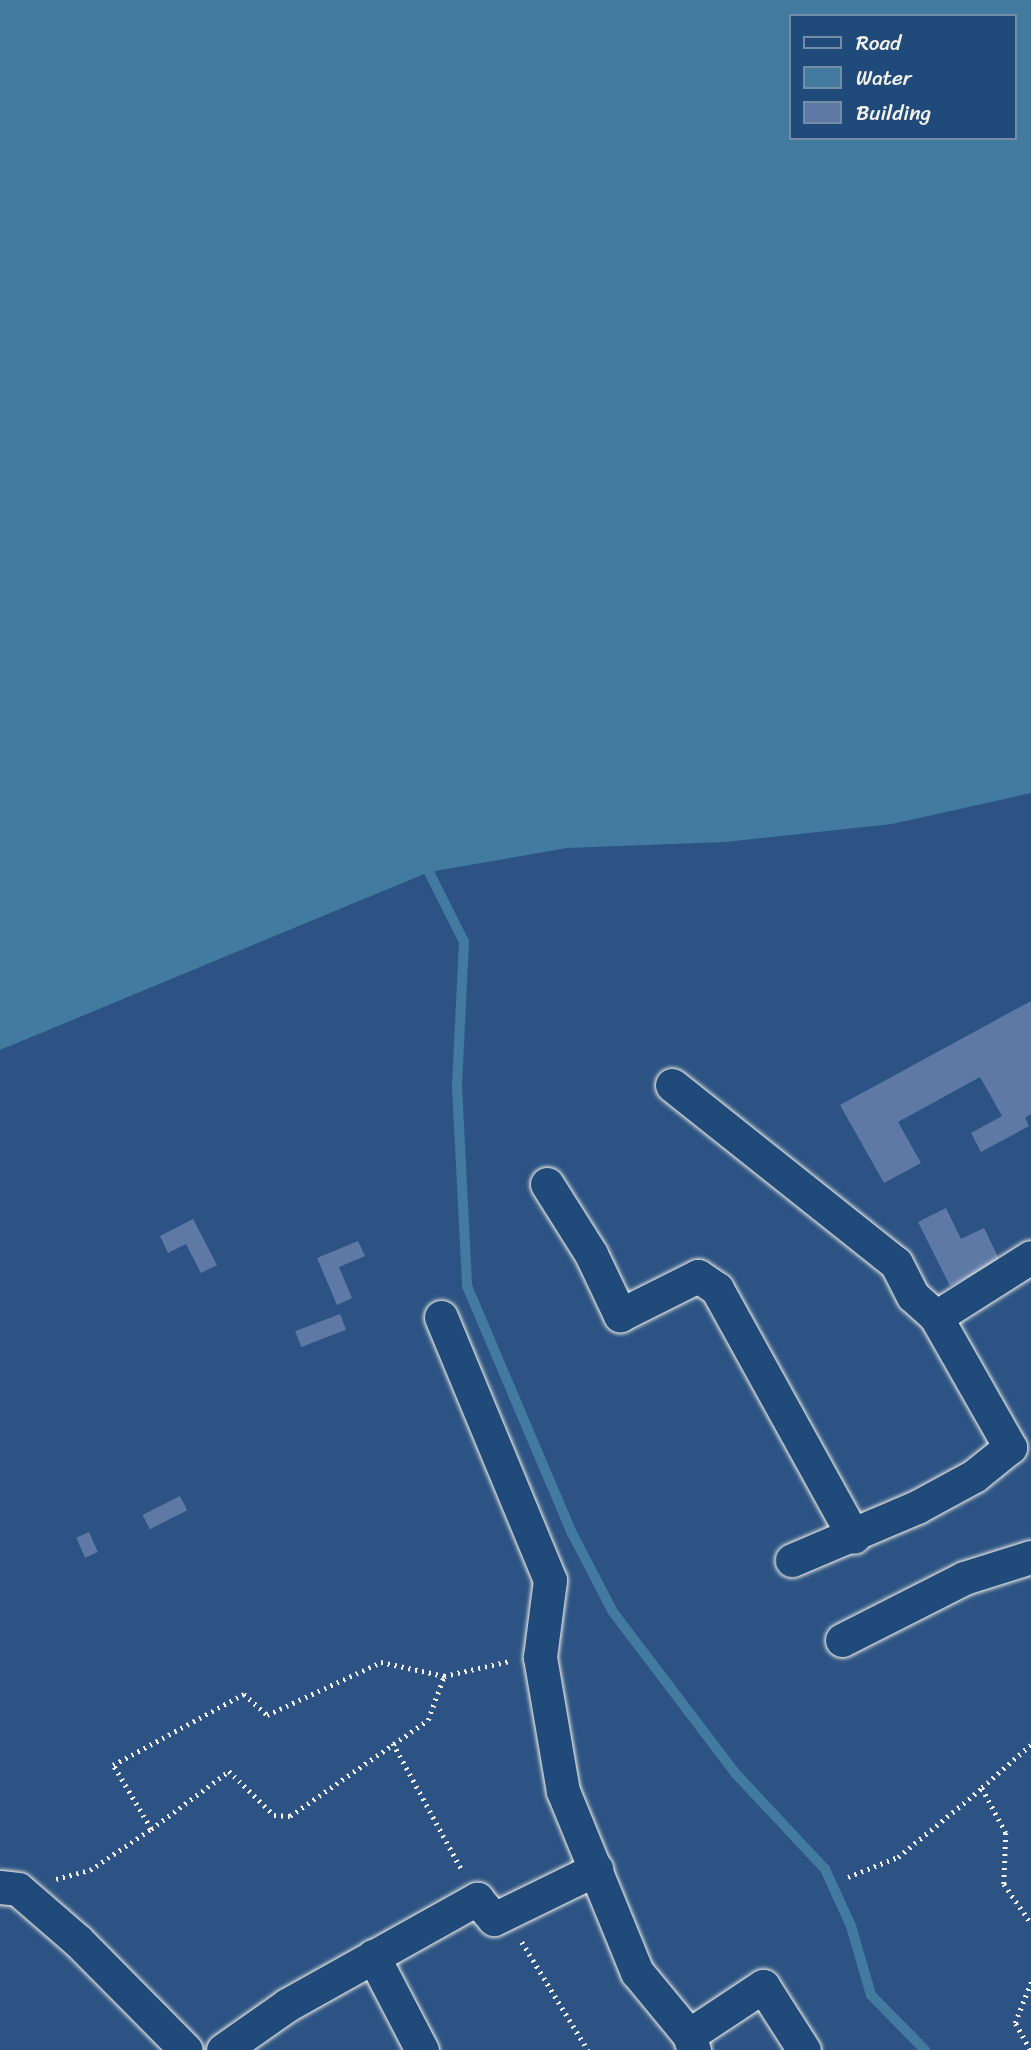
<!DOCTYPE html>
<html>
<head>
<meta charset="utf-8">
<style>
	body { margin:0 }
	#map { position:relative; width:1031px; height:2050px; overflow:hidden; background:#2c5383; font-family:Sriracha,sans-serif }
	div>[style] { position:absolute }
	.water>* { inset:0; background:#437ba0 }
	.stream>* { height:10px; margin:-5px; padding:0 5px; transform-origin:5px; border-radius:5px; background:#437ba0 }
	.building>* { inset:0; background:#5f79a7; transform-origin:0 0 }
	.path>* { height:4.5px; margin-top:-2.25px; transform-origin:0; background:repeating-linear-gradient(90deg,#f4f1e8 0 2px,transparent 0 7px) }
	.roads { filter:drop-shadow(0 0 2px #f4f1e8) drop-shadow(0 0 2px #f4f1e8) }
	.minor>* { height:33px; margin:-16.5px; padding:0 16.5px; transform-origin:16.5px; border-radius:16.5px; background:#1f4a7a }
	span { translate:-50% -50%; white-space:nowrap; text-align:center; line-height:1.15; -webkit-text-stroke:5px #1f4a7a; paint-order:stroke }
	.legend { position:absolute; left:789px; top:14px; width:228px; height:126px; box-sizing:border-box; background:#1f4a7a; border:2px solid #748da6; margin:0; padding:9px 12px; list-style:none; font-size:21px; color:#f4f1e8 }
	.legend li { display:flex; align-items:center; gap:14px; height:35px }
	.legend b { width:35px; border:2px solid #748da6 }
</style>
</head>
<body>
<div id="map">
	<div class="water">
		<i style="clip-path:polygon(evenodd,0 0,1031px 0,1031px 793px,892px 824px,725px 842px,567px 848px,429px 872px,0 1050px,0 0,791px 16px,1015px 16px,1015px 138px,791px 138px,791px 16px)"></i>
	</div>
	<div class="stream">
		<i style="left:429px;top:872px;width:78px;rotate:63.4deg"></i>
		<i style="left:464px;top:942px;width:144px;rotate:92.8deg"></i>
		<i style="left:457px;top:1086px;width:200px;rotate:87.1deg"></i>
		<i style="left:467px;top:1286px;width:268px;rotate:67deg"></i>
		<i style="left:572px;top:1533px;width:89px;rotate:62.6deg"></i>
		<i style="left:613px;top:1612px;width:203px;rotate:52.8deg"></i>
		<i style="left:736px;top:1774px;width:130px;rotate:46.9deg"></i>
		<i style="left:825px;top:1869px;width:63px;rotate:65.5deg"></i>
		<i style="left:851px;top:1926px;width:72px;rotate:73.8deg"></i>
		<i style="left:871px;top:1995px;width:77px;rotate:45.5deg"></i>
	</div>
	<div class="building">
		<i style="clip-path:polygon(1031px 1001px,1031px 1114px,1025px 1118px,1029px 1126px,981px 1152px,971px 1133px,1002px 1116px,980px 1077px,898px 1122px,921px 1163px,884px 1183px,840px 1105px)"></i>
		<i style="clip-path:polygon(946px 1208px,961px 1239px,984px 1228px,1000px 1261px,950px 1286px,918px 1222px)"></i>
		<i style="clip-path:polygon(193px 1219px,217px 1265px,201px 1273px,186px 1244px,168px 1253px,160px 1236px)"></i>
		<i style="clip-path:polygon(358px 1241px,365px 1256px,339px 1267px,352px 1298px,337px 1305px,317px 1258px)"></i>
		<i style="left:340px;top:1314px;width:17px;height:48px;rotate:69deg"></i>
		<i style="left:180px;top:1496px;width:16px;height:42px;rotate:63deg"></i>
		<i style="left:89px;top:1532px;width:22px;height:14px;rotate:66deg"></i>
	</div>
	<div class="path">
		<i style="left:393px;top:1743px;width:145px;rotate:61.5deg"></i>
		<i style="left:1031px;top:1745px;width:65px;rotate:138.7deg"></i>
		<i style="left:982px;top:1788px;width:51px;rotate:61.9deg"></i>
		<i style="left:1006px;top:1833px;width:51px;rotate:92.2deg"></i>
		<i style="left:1004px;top:1884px;width:47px;rotate:55.3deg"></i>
		<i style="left:151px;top:1829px;width:97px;rotate:-36.6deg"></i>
		<i style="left:229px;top:1771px;width:63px;rotate:44.4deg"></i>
		<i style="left:274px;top:1815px;width:16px;rotate:4deg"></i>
		<i style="left:290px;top:1816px;width:168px;rotate:-34.8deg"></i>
		<i style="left:428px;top:1720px;width:47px;rotate:-70deg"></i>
		<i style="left:848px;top:1877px;width:54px;rotate:-21.8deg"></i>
		<i style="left:898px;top:1857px;width:109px;rotate:-39.4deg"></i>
		<i style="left:56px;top:1879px;width:35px;rotate:-15deg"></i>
		<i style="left:90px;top:1870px;width:73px;rotate:-33.9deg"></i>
		<i style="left:151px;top:1829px;width:74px;rotate:-120.7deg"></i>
		<i style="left:113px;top:1765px;width:149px;rotate:-28.5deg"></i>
		<i style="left:244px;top:1694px;width:31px;rotate:42deg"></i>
		<i style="left:267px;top:1715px;width:126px;rotate:-24.9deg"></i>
		<i style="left:381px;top:1662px;width:65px;rotate:12.5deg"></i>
		<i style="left:444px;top:1676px;width:68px;rotate:-12.8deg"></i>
		<i style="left:522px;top:1942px;width:127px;rotate:58.6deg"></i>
		<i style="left:1030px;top:2050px;width:31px;rotate:-119deg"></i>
		<i style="left:1015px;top:2023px;width:44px;rotate:-68.7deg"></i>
	</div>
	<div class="roads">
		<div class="minor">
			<i style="left:672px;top:1085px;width:286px;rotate:38.5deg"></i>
			<i style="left:896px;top:1263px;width:37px;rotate:63deg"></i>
			<i style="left:913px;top:1296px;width:31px;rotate:42deg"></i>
			<i style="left:936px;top:1317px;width:150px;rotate:60.4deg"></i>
			<i style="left:1010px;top:1447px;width:46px;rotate:141.1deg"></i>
			<i style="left:974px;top:1476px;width:65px;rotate:151.5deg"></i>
			<i style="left:917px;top:1507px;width:136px;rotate:157deg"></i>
			<i style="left:547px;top:1184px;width:83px;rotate:57.8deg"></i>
			<i style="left:591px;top:1254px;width:68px;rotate:64.6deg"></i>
			<i style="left:620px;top:1315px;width:87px;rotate:-26.6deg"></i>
			<i style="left:698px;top:1276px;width:23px;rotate:34deg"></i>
			<i style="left:717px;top:1289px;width:283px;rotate:61.1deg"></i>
			<i style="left:441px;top:1317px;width:285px;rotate:67.5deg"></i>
			<i style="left:550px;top:1580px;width:78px;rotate:97.4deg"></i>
			<i style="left:540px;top:1657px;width:136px;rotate:80.3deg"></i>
			<i style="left:563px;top:1791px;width:196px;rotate:67.8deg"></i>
			<i style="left:637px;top:1972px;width:82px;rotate:50.5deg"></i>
			<i style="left:689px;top:2035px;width:16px;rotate:72deg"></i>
			<i style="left:936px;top:1317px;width:112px;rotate:-32.3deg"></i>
			<i style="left:842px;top:1640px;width:137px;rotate:-26.9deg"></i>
			<i style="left:964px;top:1578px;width:70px;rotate:-17.4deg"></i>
			<i style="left:0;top:1887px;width:18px;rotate:6deg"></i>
			<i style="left:18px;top:1889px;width:79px;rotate:40.9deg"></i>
			<i style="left:78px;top:1941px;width:153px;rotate:45.3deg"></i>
			<i style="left:373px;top:1956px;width:106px;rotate:62.5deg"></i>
			<i style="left:689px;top:2035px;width:89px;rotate:-33.5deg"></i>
			<i style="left:763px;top:1986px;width:76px;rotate:57.4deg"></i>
			<i style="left:223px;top:2050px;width:78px;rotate:-35.1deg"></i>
			<i style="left:287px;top:2005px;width:218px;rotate:-29.2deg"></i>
			<i style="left:477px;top:1899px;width:26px;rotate:50deg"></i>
			<i style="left:494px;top:1919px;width:114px;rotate:-26.1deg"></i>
		</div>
	</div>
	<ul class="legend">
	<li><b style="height:9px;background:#1f4a7a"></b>Road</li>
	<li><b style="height:19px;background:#437ba0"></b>Water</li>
	<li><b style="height:19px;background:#5f79a7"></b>Building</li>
	</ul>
</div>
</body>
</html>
